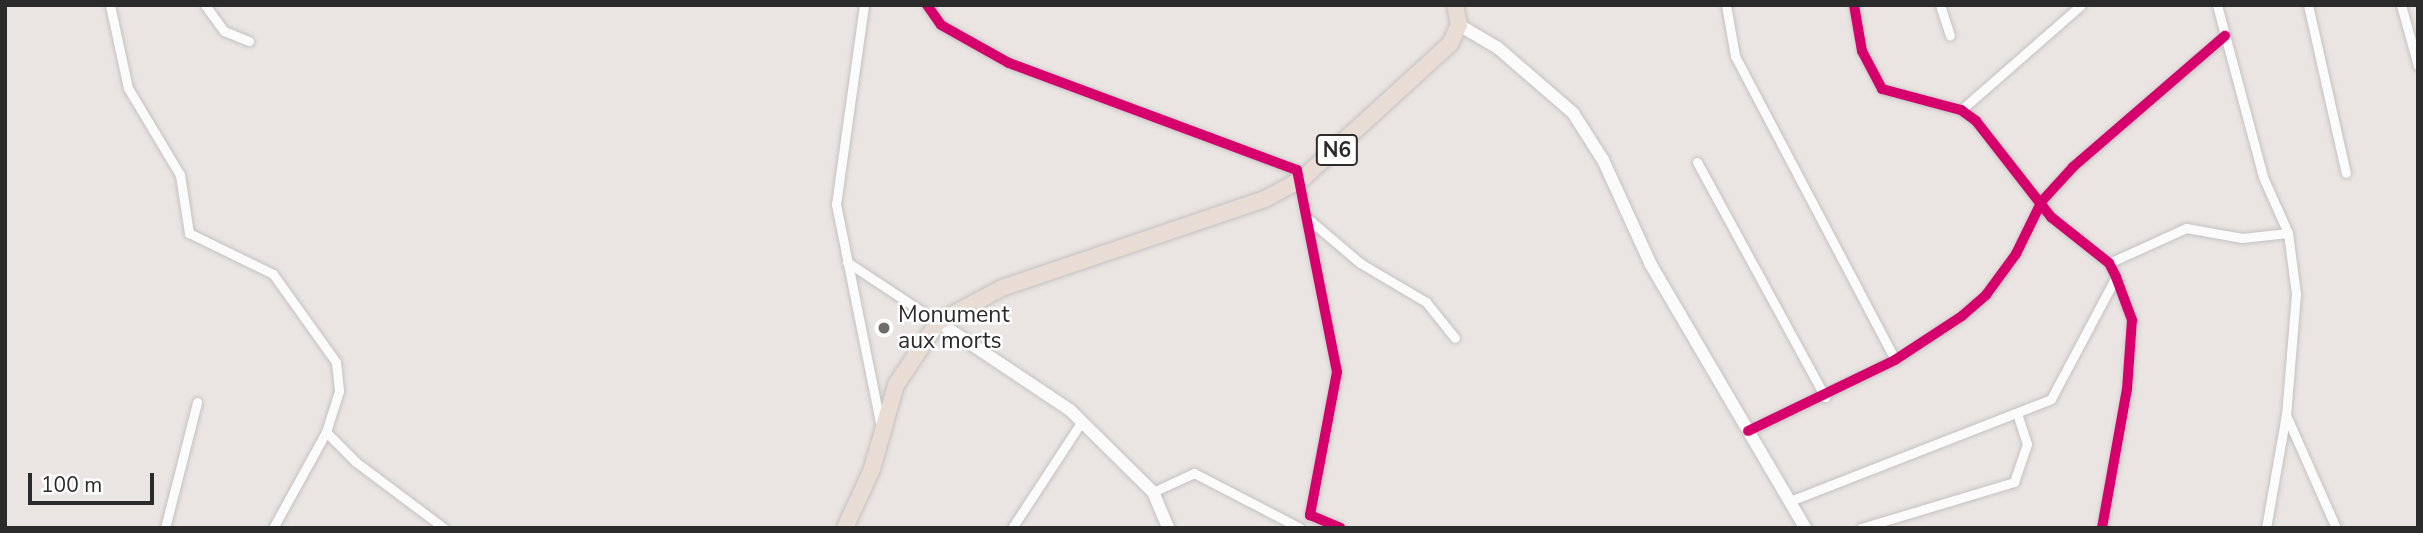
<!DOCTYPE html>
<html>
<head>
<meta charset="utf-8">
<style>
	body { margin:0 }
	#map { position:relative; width:2423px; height:533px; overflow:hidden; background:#eae5e2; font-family:"Nunito Sans",sans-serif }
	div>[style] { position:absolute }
	.roads { filter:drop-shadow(0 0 2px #c3c2c2) drop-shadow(0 0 2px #c3c2c2) }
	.street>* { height:9px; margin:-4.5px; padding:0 4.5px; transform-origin:4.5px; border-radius:4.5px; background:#fcfbfb }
	.secondary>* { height:12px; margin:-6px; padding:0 6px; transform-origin:6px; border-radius:6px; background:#fcfbfb }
	.highway>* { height:16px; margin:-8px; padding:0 8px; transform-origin:8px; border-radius:8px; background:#e8dcd4 }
	.cycleway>* { height:10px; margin:-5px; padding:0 5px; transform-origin:5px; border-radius:5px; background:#d6006c }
	.dots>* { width:19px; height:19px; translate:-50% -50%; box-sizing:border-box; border:4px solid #fff; border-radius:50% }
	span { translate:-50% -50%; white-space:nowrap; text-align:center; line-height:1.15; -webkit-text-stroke:5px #fff; paint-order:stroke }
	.shield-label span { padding:2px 5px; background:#fff; border:2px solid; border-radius:5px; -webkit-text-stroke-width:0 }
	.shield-label { font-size:21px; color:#2b2b2b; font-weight:700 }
	.poi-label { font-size:23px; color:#2b2b2b }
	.left { translate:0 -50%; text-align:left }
	.frame { position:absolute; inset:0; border:7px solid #2b2b2b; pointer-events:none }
	.scale { position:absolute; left:28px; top:473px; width:126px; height:32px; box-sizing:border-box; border:4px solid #2b2b2b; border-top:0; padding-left:9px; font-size:21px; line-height:24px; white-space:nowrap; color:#2b2b2b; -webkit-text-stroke:5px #fff; paint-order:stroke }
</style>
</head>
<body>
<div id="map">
	<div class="roads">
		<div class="street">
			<i style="left:110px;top:5px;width:85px;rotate:77.8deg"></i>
			<i style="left:128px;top:88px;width:101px;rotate:59.1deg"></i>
			<i style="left:180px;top:175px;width:59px;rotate:81.2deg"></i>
			<i style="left:189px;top:233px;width:93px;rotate:26deg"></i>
			<i style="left:273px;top:274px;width:108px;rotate:54.4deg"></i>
			<i style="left:336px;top:362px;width:29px;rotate:84deg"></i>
			<i style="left:339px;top:391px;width:43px;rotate:107.6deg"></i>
			<i style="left:326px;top:432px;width:110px;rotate:118.9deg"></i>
			<i style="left:205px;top:5px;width:32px;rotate:54deg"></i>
			<i style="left:224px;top:31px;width:27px;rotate:22deg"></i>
			<i style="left:864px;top:5px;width:201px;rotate:98deg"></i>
			<i style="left:836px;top:204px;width:227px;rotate:78.6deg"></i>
			<i style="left:927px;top:5px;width:24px;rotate:55deg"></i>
			<i style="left:941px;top:25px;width:78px;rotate:29.2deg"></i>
			<i style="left:1009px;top:63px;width:307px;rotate:20.4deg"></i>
			<i style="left:1297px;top:170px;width:206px;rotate:78.8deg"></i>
			<i style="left:1337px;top:372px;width:146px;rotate:100.7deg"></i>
			<i style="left:1310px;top:515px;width:33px;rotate:23deg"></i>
			<i style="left:1726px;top:5px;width:52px;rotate:80deg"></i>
			<i style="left:1735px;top:56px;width:344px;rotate:62.2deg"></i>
			<i style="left:1854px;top:5px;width:47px;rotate:80.1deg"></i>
			<i style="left:1862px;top:51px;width:43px;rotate:62.2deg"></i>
			<i style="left:1882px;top:89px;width:82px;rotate:14.9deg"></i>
			<i style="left:1961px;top:110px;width:19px;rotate:36deg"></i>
			<i style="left:1976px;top:121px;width:122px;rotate:52deg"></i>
			<i style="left:2051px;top:217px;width:74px;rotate:38.4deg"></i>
			<i style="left:2109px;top:263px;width:16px;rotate:63deg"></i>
			<i style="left:2116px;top:277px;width:46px;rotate:69.6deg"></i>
			<i style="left:2132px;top:320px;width:69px;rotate:94.1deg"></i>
			<i style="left:2127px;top:389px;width:141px;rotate:100.2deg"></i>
			<i style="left:1940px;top:5px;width:32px;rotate:72deg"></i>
			<i style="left:2217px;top:5px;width:178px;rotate:75deg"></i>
			<i style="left:2263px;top:177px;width:61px;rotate:65.9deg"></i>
			<i style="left:2288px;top:233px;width:62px;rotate:82.5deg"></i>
			<i style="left:2296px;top:294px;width:121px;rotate:94.7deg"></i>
			<i style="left:2286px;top:415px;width:124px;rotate:66.1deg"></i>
			<i style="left:2308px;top:5px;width:172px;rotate:77.3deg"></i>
			<i style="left:2401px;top:5px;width:63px;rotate:74.4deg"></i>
			<i style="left:1961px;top:110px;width:159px;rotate:-41.2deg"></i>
			<i style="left:1697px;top:162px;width:268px;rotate:61.4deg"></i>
			<i style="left:1306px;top:217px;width:71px;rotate:40.4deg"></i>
			<i style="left:1360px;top:263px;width:77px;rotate:30.6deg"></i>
			<i style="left:1426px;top:302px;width:46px;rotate:51.1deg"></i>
			<i style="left:847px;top:262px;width:109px;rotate:33.4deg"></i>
			<i style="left:2109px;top:263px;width:85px;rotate:-24.4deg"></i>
			<i style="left:2186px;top:228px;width:57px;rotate:10.1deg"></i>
			<i style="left:2242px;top:238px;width:46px;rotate:-6.2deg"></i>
			<i style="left:1748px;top:431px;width:163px;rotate:-25.8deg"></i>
			<i style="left:1895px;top:360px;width:80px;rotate:-33.3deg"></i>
			<i style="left:1962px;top:316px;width:32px;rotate:-41deg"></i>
			<i style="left:1986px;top:295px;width:51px;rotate:-53.8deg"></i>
			<i style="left:2016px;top:254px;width:59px;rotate:-63.9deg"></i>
			<i style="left:2042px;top:201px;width:46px;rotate:-47.6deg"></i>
			<i style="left:2073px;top:167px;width:201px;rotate:-40.8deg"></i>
			<i style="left:326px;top:432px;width:42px;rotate:45deg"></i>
			<i style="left:356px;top:462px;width:110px;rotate:36.9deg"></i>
			<i style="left:1153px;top:492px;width:45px;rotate:-24.9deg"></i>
			<i style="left:1194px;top:473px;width:119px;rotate:27.4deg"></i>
			<i style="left:1790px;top:501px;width:280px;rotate:-21.3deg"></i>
			<i style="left:2051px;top:399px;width:138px;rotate:-62deg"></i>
			<i style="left:165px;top:528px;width:130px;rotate:-75.7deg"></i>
			<i style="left:1012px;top:528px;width:128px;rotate:-56.8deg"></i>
			<i style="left:1861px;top:528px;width:160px;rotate:-16.7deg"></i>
			<i style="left:2014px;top:482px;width:40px;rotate:-71.1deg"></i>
			<i style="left:2027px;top:444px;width:29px;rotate:-108deg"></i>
			<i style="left:2266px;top:528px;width:115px;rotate:-80deg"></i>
		</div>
		<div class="secondary">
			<i style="left:1459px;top:25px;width:45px;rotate:30.5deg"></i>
			<i style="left:1498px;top:48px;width:99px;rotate:40.9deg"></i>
			<i style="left:1573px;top:113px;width:56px;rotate:57.4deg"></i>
			<i style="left:1603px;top:160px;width:115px;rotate:65.4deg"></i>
			<i style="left:1651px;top:265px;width:305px;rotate:59.6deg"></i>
			<i style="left:938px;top:322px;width:159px;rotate:33.7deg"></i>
			<i style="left:1070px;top:410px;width:117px;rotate:44.7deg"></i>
			<i style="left:1153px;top:492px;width:39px;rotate:67deg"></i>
		</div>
		<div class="highway">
			<i style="left:845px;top:528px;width:65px;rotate:-65.4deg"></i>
			<i style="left:872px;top:469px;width:87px;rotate:-74.1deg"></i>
			<i style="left:896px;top:385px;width:76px;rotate:-56.3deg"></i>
			<i style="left:938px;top:322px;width:72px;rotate:-28deg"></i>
			<i style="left:1002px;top:288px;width:278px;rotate:-18.7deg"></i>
			<i style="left:1265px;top:199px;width:42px;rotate:-28.4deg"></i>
			<i style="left:1302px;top:179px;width:200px;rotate:-42.4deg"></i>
			<i style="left:1450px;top:44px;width:21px;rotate:-65deg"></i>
			<i style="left:1459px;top:25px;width:20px;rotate:-101deg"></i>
		</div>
	</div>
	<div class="cycleway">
		<i style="left:927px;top:5px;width:24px;rotate:55deg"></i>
		<i style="left:941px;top:25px;width:78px;rotate:29.2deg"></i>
		<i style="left:1009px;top:63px;width:307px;rotate:20.4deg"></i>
		<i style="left:1297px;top:170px;width:206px;rotate:78.8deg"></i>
		<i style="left:1337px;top:372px;width:146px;rotate:100.7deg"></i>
		<i style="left:1310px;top:515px;width:33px;rotate:23deg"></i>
		<i style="left:1854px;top:5px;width:47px;rotate:80.1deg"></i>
		<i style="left:1862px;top:51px;width:43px;rotate:62.2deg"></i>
		<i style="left:1882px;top:89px;width:82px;rotate:14.9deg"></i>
		<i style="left:1961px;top:110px;width:19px;rotate:36deg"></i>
		<i style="left:1976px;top:121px;width:122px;rotate:52deg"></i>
		<i style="left:2051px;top:217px;width:74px;rotate:38.4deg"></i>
		<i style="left:2109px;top:263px;width:16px;rotate:63deg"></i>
		<i style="left:2116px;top:277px;width:46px;rotate:69.6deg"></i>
		<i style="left:2132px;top:320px;width:69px;rotate:94.1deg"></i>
		<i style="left:2127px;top:389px;width:141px;rotate:100.2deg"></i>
		<i style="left:1748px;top:431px;width:163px;rotate:-25.8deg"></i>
		<i style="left:1895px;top:360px;width:80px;rotate:-33.3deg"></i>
		<i style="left:1962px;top:316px;width:32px;rotate:-41deg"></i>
		<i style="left:1986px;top:295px;width:51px;rotate:-53.8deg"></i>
		<i style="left:2016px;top:254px;width:59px;rotate:-63.9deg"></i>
		<i style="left:2042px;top:201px;width:46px;rotate:-47.6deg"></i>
		<i style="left:2073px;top:167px;width:201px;rotate:-40.8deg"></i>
	</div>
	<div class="dots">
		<i style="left:884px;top:328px;background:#6e6c6b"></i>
	</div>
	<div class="shield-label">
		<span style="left:1337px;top:150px">N6</span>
	</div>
	<div class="poi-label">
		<span class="left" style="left:898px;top:328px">Monument<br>aux morts</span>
	</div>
	<div class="frame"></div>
	<div class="scale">100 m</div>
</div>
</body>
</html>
